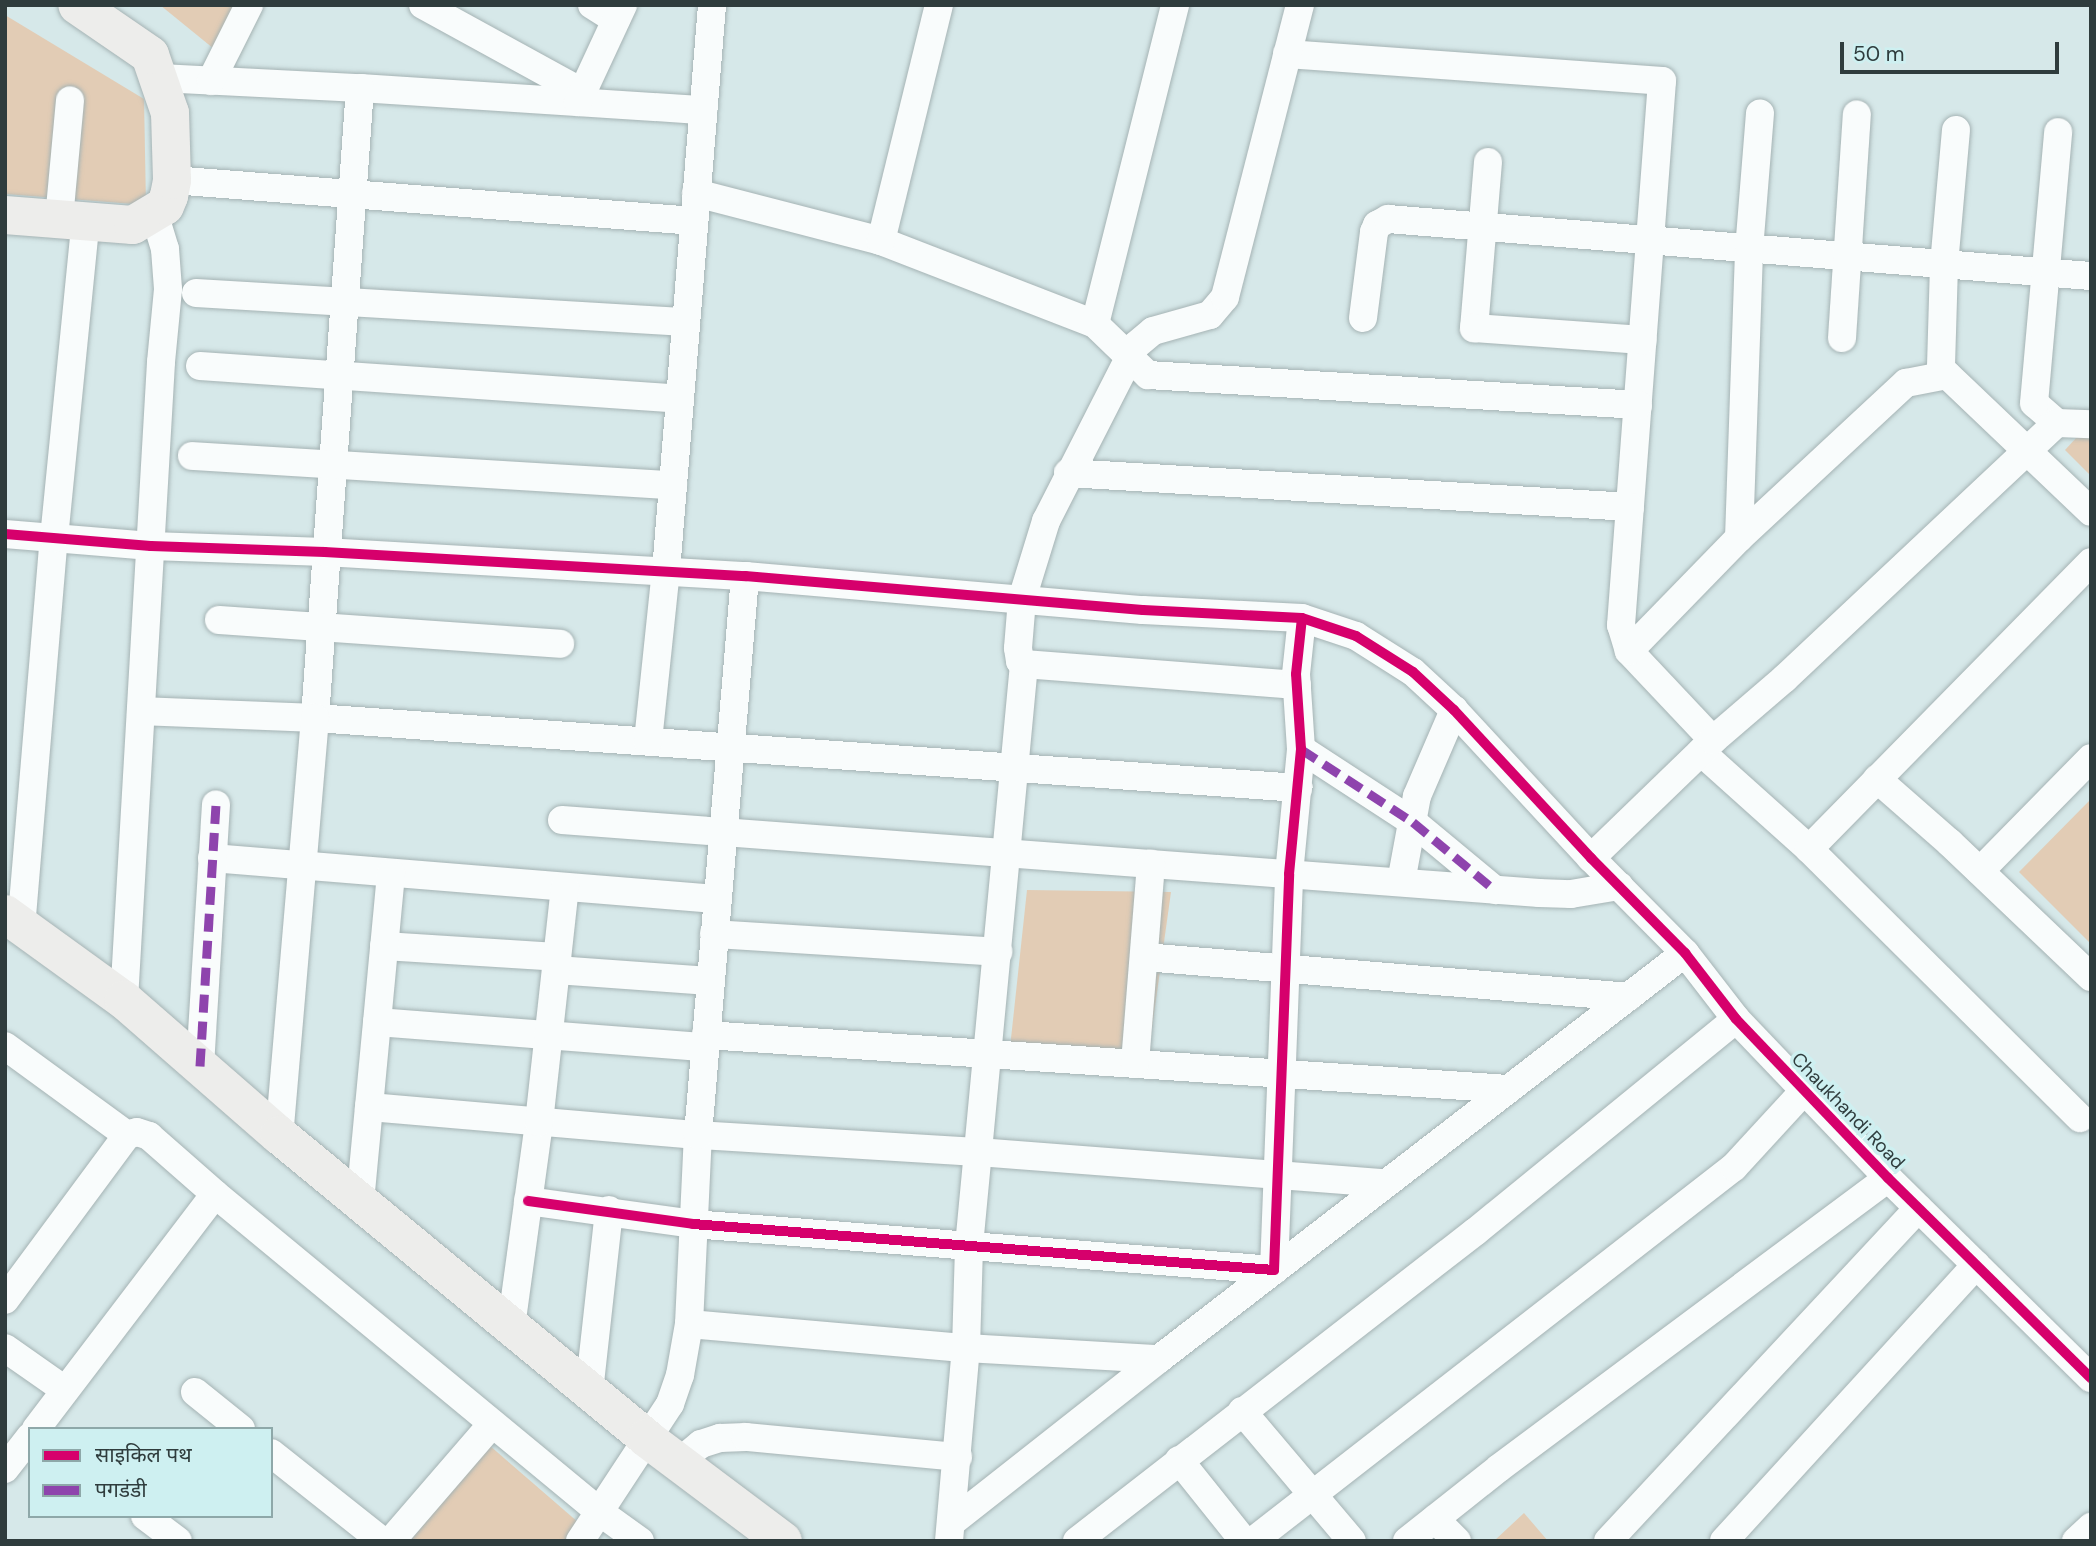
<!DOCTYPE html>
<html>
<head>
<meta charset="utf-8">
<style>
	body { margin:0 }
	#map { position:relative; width:2096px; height:1546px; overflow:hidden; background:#d6e8e9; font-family:"DM Sans","Noto Sans Devanagari",sans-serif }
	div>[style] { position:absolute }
	.green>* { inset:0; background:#e2ccb5 }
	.roads { filter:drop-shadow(0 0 2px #a5b3b4) drop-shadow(0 0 2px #a5b3b4) }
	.street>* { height:28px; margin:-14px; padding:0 14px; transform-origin:14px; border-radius:14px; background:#f9fcfc }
	.secondary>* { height:38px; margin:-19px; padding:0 19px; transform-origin:19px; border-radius:19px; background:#ededeb }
	.quiet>* { height:9px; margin-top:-4.5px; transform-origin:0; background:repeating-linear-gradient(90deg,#8e44ad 0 18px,transparent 0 27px) }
	.cycleway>* { height:10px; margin:-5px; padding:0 5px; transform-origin:5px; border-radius:5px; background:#d6006c }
	span { translate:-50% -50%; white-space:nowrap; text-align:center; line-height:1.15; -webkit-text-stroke:7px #cef0f1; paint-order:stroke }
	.street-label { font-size:19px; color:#2f3c3d }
	.frame { position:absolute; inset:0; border:7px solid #2f3c3d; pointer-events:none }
	.legend { position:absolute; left:28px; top:1427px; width:245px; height:91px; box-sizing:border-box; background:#cef0f1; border:2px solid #8ea8a9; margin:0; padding:9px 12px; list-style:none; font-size:21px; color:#2f3c3d }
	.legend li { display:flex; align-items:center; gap:14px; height:35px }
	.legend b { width:35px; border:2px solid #8ea8a9 }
	.scale { position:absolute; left:1840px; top:42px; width:219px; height:32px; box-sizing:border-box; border:4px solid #2f3c3d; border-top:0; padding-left:9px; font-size:21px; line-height:24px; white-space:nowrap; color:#2f3c3d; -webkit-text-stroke:5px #cef0f1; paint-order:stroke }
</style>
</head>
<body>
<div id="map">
	<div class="green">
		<i style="clip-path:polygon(160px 5px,249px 5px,219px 53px)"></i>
		<i style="clip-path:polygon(5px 15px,144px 99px,146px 205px,5px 194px)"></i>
		<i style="clip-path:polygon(2077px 437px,2091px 438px,2091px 476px,2065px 450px)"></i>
		<i style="clip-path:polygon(2091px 799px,2091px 944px,2019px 872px)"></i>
		<i style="clip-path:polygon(1027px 890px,1171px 892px,1147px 1064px,1009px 1057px)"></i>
		<i style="clip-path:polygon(489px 1445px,579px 1523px,565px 1541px,410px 1541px)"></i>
		<i style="clip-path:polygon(1524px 1513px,1548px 1541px,1494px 1541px)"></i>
	</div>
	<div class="roads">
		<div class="street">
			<i style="left:423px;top:5px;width:181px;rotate:28.7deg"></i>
			<i style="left:592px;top:5px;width:28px;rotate:32deg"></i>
			<i style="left:1287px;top:54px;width:376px;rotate:4.1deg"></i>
			<i style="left:1662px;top:81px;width:546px;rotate:94.31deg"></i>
			<i style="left:1621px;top:625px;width:27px;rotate:73deg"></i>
			<i style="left:1629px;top:651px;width:122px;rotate:46.7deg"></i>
			<i style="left:160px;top:78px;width:200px;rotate:2.9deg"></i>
			<i style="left:360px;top:88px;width:344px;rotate:3.7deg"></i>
			<i style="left:211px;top:81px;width:85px;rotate:-63.4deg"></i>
			<i style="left:360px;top:88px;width:632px;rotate:94.09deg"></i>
			<i style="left:315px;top:718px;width:986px;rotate:4.07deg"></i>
			<i style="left:578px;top:102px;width:107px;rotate:-65.1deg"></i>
			<i style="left:1956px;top:130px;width:136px;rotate:95.1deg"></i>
			<i style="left:1944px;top:265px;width:104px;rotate:91.7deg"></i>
			<i style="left:1941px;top:369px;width:207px;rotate:43.6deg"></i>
			<i style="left:1488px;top:162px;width:167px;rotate:94.8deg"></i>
			<i style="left:1474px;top:328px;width:169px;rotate:4.1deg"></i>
			<i style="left:172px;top:180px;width:524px;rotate:4.49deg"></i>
			<i style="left:696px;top:193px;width:191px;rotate:14.5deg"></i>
			<i style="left:881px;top:241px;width:230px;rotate:21.2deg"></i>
			<i style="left:1095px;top:324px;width:74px;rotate:43.9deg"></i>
			<i style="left:1148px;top:375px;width:491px;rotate:3.5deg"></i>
			<i style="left:59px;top:219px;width:119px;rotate:-84.7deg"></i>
			<i style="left:881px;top:241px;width:243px;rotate:-76.2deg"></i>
			<i style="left:196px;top:293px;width:491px;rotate:3.4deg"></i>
			<i style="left:1363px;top:318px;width:87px;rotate:-82.7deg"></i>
			<i style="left:1374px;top:232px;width:8px;rotate:-67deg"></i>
			<i style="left:1377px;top:225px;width:13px;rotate:-29deg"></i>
			<i style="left:1388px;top:219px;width:705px;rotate:4.64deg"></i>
			<i style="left:1095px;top:324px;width:329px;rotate:-75.9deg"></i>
			<i style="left:1842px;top:338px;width:224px;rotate:-86.2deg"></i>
			<i style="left:200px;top:366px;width:481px;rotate:3.9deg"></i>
			<i style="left:2057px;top:423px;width:30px;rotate:-139deg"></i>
			<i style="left:2034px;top:403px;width:272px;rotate:-84.9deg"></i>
			<i style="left:192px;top:456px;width:482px;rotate:3.5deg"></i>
			<i style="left:1068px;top:473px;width:563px;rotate:3.46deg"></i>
			<i style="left:5px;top:534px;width:146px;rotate:4.7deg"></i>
			<i style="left:151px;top:546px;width:174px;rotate:2deg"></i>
			<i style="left:325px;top:552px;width:421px;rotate:3.3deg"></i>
			<i style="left:745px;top:576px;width:399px;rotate:4.9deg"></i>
			<i style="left:1143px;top:610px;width:159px;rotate:2.9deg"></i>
			<i style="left:1302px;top:618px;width:57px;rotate:18.4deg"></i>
			<i style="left:1356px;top:636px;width:67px;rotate:32.3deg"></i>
			<i style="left:1413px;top:672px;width:56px;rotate:42.8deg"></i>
			<i style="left:1454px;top:710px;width:202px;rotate:47.2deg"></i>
			<i style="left:1591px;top:858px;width:134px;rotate:45.3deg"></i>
			<i style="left:1685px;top:953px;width:83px;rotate:52.3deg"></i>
			<i style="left:1736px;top:1019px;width:220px;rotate:46.3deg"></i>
			<i style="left:1888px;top:1178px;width:285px;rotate:44.6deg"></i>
			<i style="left:1739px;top:538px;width:288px;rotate:-88deg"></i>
			<i style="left:1749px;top:250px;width:137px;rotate:-85.4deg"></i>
			<i style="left:219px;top:620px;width:342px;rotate:4deg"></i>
			<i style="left:1629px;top:651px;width:158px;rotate:-45.8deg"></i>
			<i style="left:1739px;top:538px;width:228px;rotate:-42.9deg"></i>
			<i style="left:1906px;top:383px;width:42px;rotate:-11deg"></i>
			<i style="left:1297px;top:685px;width:274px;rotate:-175.6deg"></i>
			<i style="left:1024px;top:664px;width:5px;rotate:-143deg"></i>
			<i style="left:1020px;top:661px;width:13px;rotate:-99deg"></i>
			<i style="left:1018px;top:648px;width:49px;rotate:-85.3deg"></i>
			<i style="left:1022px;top:599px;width:82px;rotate:-72.9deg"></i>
			<i style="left:1046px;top:521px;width:196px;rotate:-63deg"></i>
			<i style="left:1135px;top:346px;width:23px;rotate:-40deg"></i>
			<i style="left:1153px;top:331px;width:59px;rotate:-15.7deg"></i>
			<i style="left:1210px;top:315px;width:23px;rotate:-50deg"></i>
			<i style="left:1225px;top:297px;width:301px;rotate:-75.6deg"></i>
			<i style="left:141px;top:711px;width:174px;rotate:2.3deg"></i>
			<i style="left:315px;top:718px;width:419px;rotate:94.9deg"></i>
			<i style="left:648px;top:741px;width:171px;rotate:-84deg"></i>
			<i style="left:666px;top:571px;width:568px;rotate:-85.35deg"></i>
			<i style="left:1301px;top:749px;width:134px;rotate:33.1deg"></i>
			<i style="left:1413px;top:822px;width:107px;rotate:39.7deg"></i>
			<i style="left:1701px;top:752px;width:145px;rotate:41.9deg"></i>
			<i style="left:1809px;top:849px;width:382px;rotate:44.8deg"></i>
			<i style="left:1877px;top:779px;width:96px;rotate:41.2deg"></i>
			<i style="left:1949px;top:842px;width:196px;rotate:43.6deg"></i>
			<i style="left:562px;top:820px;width:980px;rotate:4.27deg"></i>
			<i style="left:1539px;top:893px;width:32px;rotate:2deg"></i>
			<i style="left:1571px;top:894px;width:49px;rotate:-9.5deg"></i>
			<i style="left:1809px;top:849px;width:402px;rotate:-45.5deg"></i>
			<i style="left:212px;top:858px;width:506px;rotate:4.65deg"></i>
			<i style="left:1591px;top:858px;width:170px;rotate:-44deg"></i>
			<i style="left:1713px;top:740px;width:94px;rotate:-40.7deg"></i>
			<i style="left:1784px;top:679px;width:374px;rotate:-43.2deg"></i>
			<i style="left:2057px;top:423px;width:34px;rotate:2deg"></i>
			<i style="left:1980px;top:871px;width:158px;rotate:-45.5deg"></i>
			<i style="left:1401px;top:882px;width:87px;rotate:-79.5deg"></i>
			<i style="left:1417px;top:796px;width:94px;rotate:-66.7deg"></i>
			<i style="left:21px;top:928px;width:391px;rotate:-85.2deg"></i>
			<i style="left:54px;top:538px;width:320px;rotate:-84.3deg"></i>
			<i style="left:714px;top:934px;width:285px;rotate:3.6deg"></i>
			<i style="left:384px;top:946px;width:173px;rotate:3.6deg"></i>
			<i style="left:1144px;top:957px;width:486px;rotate:4.7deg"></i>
			<i style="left:556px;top:970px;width:154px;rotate:4.1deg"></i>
			<i style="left:124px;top:1000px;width:639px;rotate:-86.68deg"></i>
			<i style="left:161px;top:362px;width:73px;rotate:-84.5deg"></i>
			<i style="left:168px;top:289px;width:40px;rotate:-94.3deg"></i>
			<i style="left:165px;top:249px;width:37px;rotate:-107deg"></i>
			<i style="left:377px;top:1022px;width:329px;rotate:4.4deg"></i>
			<i style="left:706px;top:1035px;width:804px;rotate:3.85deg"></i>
			<i style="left:5px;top:1046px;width:151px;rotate:36.1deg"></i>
			<i style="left:1135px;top:1063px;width:200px;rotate:-85.4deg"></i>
			<i style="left:200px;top:1066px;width:262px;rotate:-86.5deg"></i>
			<i style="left:369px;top:1107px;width:330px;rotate:4.9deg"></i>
			<i style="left:698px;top:1135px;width:282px;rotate:3.5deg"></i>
			<i style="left:979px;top:1152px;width:408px;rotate:4.4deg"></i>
			<i style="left:528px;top:1201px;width:167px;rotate:7.9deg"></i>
			<i style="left:693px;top:1224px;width:583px;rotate:4.53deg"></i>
			<i style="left:1274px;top:1270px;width:396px;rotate:-87.8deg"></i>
			<i style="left:1289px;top:874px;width:126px;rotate:-84.5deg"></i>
			<i style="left:1301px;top:749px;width:75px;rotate:-93.8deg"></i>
			<i style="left:1296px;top:674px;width:56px;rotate:-83.9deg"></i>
			<i style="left:360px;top:1202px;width:330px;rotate:-84.6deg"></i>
			<i style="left:5px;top:1300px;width:205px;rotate:-53.5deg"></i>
			<i style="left:127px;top:1135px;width:10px;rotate:-17deg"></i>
			<i style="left:137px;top:1132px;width:13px;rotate:18deg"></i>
			<i style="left:149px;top:1136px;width:88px;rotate:41.3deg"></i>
			<i style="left:215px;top:1194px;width:501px;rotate:39.57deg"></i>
			<i style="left:601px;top:1513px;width:48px;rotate:35.7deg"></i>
			<i style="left:689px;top:1324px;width:278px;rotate:5deg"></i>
			<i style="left:966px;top:1348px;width:193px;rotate:3.3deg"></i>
			<i style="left:1159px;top:1359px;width:664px;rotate:-37.66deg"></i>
			<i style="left:511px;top:1327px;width:207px;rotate:-82.2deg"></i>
			<i style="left:539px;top:1122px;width:236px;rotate:-83.7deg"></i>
			<i style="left:5px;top:1348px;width:73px;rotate:35deg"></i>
			<i style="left:195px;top:1392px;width:59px;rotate:38.8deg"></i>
			<i style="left:589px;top:1392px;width:183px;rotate:-83.7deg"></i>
			<i style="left:1242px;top:1411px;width:170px;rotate:49.8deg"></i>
			<i style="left:36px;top:1429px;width:295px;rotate:-52.7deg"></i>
			<i style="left:271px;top:1453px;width:142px;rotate:38.4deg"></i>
			<i style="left:1179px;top:1460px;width:104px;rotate:51.3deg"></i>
			<i style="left:677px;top:1464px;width:31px;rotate:-40deg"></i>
			<i style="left:701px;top:1444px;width:20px;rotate:-18deg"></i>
			<i style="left:720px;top:1438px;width:26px;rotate:-2deg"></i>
			<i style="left:746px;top:1437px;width:213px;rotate:5.4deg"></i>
			<i style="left:5px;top:1469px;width:41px;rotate:-52deg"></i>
			<i style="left:145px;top:1516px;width:41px;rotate:37.1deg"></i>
			<i style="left:1435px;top:1519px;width:31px;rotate:45deg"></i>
			<i style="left:952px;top:1522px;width:263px;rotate:-38.2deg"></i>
			<i style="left:391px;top:1541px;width:155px;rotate:-49.2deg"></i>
			<i style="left:580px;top:1541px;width:164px;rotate:-56.7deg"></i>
			<i style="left:670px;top:1404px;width:31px;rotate:-71deg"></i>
			<i style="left:680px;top:1375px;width:52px;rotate:-80deg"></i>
			<i style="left:689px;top:1324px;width:189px;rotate:-87.3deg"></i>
			<i style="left:698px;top:1135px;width:561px;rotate:-85.19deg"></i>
			<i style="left:949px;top:1541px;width:194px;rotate:-85deg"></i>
			<i style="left:966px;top:1348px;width:102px;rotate:-88.3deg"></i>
			<i style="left:969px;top:1246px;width:585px;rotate:-84.6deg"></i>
			<i style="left:1077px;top:1541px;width:504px;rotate:-37.83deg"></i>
			<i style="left:1475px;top:1232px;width:337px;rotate:-39.2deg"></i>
			<i style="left:1253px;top:1541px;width:609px;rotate:-37.87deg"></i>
			<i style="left:1734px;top:1167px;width:103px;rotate:-47.4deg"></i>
			<i style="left:1407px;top:1541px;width:117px;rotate:-38.4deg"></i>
			<i style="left:1499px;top:1468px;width:485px;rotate:-36.7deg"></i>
			<i style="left:1608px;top:1541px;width:455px;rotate:-47deg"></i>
			<i style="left:1724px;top:1541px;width:374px;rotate:-47.6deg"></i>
			<i style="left:2076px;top:1541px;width:21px;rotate:-43deg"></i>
		</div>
		<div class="secondary">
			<i style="left:5px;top:215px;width:128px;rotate:4.5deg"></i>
			<i style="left:133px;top:225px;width:37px;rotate:-31deg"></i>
			<i style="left:165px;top:206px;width:11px;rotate:-68deg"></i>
			<i style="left:169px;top:196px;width:16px;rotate:-79deg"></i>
			<i style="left:172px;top:180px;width:67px;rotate:-91.7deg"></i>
			<i style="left:170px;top:113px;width:61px;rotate:-109deg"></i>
			<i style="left:150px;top:55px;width:88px;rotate:-145.6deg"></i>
			<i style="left:5px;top:914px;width:147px;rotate:35.9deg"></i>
			<i style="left:124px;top:1000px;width:206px;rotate:41.1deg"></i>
			<i style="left:279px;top:1135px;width:476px;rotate:39.5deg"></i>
			<i style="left:646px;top:1438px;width:171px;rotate:36.9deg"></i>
		</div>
	</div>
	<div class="quiet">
		<i style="left:1301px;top:749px;width:134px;rotate:33.1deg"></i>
		<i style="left:1413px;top:822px;width:107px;rotate:39.7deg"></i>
		<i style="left:200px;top:1066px;width:262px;rotate:-86.5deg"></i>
	</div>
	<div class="cycleway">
		<i style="left:5px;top:534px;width:146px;rotate:4.7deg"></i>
		<i style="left:151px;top:546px;width:174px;rotate:2deg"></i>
		<i style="left:325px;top:552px;width:421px;rotate:3.3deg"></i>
		<i style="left:745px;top:576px;width:399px;rotate:4.9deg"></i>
		<i style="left:1143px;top:610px;width:159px;rotate:2.9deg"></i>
		<i style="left:1302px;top:618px;width:57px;rotate:18.4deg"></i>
		<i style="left:1356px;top:636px;width:67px;rotate:32.3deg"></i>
		<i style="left:1413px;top:672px;width:56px;rotate:42.8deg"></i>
		<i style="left:1454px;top:710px;width:202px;rotate:47.2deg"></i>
		<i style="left:1591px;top:858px;width:134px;rotate:45.3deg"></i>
		<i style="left:1685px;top:953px;width:83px;rotate:52.3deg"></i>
		<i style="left:1736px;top:1019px;width:220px;rotate:46.3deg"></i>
		<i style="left:1888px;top:1178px;width:285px;rotate:44.6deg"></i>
		<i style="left:528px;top:1201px;width:167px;rotate:7.9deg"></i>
		<i style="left:693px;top:1224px;width:583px;rotate:4.53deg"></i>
		<i style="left:1274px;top:1270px;width:396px;rotate:-87.8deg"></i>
		<i style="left:1289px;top:874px;width:126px;rotate:-84.5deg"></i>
		<i style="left:1301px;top:749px;width:75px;rotate:-93.8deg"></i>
		<i style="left:1296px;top:674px;width:56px;rotate:-83.9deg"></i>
	</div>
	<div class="street-label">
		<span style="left:1848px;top:1111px;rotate:46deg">Chaukhandi Road</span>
	</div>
	<div class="frame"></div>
	<ul class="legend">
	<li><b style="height:9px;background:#d6006c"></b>साइकिल पथ</li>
	<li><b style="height:9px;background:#8e44ad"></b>पगडंडी</li>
	</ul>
	<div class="scale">50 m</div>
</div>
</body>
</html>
